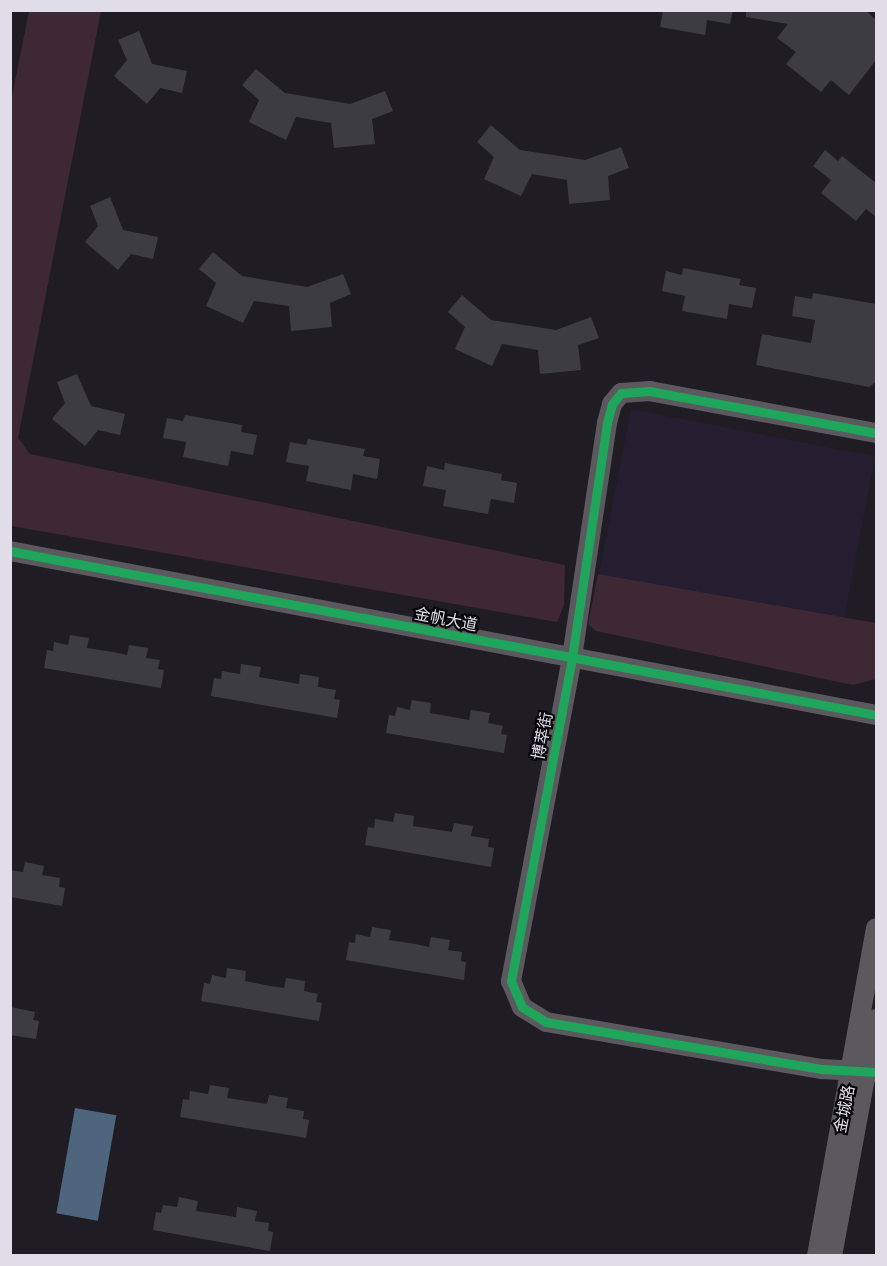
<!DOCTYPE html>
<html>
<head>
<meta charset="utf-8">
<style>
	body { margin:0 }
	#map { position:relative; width:887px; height:1266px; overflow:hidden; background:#1f1c24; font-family:"Libre Baskerville","Noto Sans SC",serif }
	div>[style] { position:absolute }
	.built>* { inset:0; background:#241e30; transform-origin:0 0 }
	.green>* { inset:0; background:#3e2834 }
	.water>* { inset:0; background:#4f647d; transform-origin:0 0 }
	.building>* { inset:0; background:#3d3c43 }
	.minor>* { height:20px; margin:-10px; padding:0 10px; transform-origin:10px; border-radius:10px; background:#5b595d }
	.cycleway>* { height:9px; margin:-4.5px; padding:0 4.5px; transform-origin:4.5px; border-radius:4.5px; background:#20a55d }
	span { translate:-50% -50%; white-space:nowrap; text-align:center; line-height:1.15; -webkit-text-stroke:4.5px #07060b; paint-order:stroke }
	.street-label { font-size:16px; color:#e0dde8 }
	.frame { position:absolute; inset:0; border:12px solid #e0dde8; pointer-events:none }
</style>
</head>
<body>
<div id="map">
	<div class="built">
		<i style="left:631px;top:409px;width:249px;height:168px;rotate:11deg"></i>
	</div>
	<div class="green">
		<i style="clip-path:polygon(29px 11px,101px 11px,18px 438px,30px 454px,565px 565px,564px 605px,557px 622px,11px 526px,10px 106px)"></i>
		<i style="clip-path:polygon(598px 574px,876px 623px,876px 679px,853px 685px,596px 631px,588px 624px)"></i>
	</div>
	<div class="water">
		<i style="left:75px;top:1108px;width:42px;height:107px;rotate:10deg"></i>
	</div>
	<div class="building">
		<i style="clip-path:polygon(663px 10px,733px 10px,730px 24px,707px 20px,705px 35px,660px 27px)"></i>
		<i style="clip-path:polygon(746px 10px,865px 10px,876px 20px,876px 60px,849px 95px,831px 80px,821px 92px,786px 64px,796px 52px,777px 38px,788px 24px,746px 17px)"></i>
		<i style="clip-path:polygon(139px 31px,152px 64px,187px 71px,182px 93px,160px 88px,147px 104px,114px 76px,127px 60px,118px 40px)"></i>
		<i style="clip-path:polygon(256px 69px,285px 93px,350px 104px,385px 91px,393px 111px,372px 119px,375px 144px,334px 148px,331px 123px,296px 117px,286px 140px,249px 122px,259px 100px,242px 85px)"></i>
		<i style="clip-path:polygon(491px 125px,520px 150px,553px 155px,585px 160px,621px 147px,629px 168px,608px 176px,610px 200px,569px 204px,567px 180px,532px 174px,521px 196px,484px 179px,494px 157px,477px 142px)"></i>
		<i style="clip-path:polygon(825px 150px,838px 161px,842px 156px,876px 183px,876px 217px,866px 209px,856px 221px,821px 193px,831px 180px,813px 166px)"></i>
		<i style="clip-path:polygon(110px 197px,123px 230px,158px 237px,153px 259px,131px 254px,118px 270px,85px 242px,98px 226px,90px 206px)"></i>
		<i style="clip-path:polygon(213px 252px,242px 276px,307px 287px,343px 274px,351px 294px,330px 303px,332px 327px,291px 331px,289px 306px,254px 301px,243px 323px,206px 306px,216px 283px,199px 269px)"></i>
		<i style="clip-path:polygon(683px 268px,741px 279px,739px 285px,756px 288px,752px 308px,729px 304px,727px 319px,682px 311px,685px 296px,662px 291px,666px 271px,682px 275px)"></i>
		<i style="clip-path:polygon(813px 293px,876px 304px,876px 382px,869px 387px,756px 365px,762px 334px,811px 343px,815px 320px,792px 316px,795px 296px,812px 299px)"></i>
		<i style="clip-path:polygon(462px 295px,491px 320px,556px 330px,591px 317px,599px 338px,578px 345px,581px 370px,540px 374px,538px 350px,502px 344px,492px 366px,455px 349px,465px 327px,448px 312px)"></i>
		<i style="clip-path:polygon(77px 374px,91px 406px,125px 414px,120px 435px,98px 430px,85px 446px,52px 419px,65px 403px,57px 382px)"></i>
		<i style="clip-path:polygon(185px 415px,242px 425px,241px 432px,257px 435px,253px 455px,231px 451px,228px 466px,183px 457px,186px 442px,163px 438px,167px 418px,183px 421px)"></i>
		<i style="clip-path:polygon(308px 439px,365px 449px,363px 456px,380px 459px,377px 479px,353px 474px,351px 490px,306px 481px,309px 466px,286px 462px,290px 442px,306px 445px)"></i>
		<i style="clip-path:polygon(445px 463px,502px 474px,501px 480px,517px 483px,514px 503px,491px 499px,488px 514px,443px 506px,446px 490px,423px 486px,427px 466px,444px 470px)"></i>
		<i style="clip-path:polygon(70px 635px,89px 638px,87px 648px,113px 652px,127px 655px,129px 645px,148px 648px,146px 658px,160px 660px,158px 669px,164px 670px,161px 688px,44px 668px,47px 650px,53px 651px,54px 642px,68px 645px)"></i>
		<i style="clip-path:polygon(241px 664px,261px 667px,259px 677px,299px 684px,300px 674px,319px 677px,318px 687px,336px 690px,334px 699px,340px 700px,337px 718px,211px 696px,214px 678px,221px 679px,222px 671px,240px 674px)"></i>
		<i style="clip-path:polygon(412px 700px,431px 703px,430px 713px,469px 720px,471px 710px,490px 713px,488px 723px,503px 726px,501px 734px,507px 735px,504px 753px,386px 733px,389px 715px,395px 716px,397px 707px,410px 710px)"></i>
		<i style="clip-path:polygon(395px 813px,414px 816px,413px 826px,427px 828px,452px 832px,454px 823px,473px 826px,471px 836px,489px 839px,488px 847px,494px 848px,491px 867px,365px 845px,368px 827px,374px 828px,375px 819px,393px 822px)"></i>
		<i style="clip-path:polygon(25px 862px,44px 866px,42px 875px,60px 878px,59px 887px,65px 888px,62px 906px,10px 897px,10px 870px,23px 872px)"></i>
		<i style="clip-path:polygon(372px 927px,391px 930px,389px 940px,415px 944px,429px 947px,431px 937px,450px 940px,448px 950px,462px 952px,461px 961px,466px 962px,464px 980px,346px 960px,349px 942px,355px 943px,356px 934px,370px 937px)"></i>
		<i style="clip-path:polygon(227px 968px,246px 971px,245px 981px,270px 986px,284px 988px,286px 978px,305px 981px,304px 991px,318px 994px,316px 1002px,322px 1003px,319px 1021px,201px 1001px,204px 983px,210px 984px,212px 975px,226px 978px)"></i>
		<i style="clip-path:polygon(10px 1007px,35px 1012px,33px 1020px,39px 1021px,36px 1039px,10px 1035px)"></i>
		<i style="clip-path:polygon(210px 1085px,229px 1088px,227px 1098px,267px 1104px,269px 1095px,288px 1098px,286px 1108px,304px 1111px,303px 1119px,309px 1120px,306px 1138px,180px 1117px,183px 1099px,189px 1100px,190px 1091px,208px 1094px)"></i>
		<i style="clip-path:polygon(179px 1197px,198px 1201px,196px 1211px,210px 1213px,236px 1217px,237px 1207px,257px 1211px,255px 1221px,269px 1223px,268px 1231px,273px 1232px,270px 1251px,153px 1230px,156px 1212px,161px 1213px,163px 1205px,177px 1207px)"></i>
	</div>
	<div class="minor">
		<i style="left:876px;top:433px;width:230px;rotate:-169.5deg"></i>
		<i style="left:650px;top:391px;width:29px;rotate:176deg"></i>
		<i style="left:621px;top:393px;width:14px;rotate:129deg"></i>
		<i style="left:612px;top:404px;width:20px;rotate:105deg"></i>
		<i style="left:607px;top:423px;width:238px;rotate:98.5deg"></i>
		<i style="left:572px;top:658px;width:329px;rotate:100.7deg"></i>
		<i style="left:511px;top:981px;width:28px;rotate:67deg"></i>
		<i style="left:522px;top:1007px;width:28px;rotate:32deg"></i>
		<i style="left:546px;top:1022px;width:280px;rotate:9.7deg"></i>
		<i style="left:822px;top:1069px;width:54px;rotate:3.2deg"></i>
		<i style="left:10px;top:551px;width:881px;rotate:10.72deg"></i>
		<i style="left:817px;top:1256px;width:333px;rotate:-79.8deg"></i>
		<i style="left:832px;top:1256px;width:241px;rotate:-79.5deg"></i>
	</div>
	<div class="cycleway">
		<i style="left:876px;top:433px;width:230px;rotate:-169.5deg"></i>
		<i style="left:650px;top:391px;width:29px;rotate:176deg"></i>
		<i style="left:621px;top:393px;width:14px;rotate:129deg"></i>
		<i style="left:612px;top:404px;width:20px;rotate:105deg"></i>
		<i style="left:607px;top:423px;width:238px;rotate:98.5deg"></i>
		<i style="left:572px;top:658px;width:329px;rotate:100.7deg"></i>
		<i style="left:511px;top:981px;width:28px;rotate:67deg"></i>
		<i style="left:522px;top:1007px;width:28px;rotate:32deg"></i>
		<i style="left:546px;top:1022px;width:280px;rotate:9.7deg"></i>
		<i style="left:822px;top:1069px;width:54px;rotate:3.2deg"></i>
		<i style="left:10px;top:551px;width:881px;rotate:10.72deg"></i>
	</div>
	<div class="street-label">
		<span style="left:446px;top:619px;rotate:11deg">金帆大道</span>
		<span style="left:542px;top:736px;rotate:-79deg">博萃街</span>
		<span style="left:844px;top:1109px;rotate:-79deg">金城路</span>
	</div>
	<div class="frame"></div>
</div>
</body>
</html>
